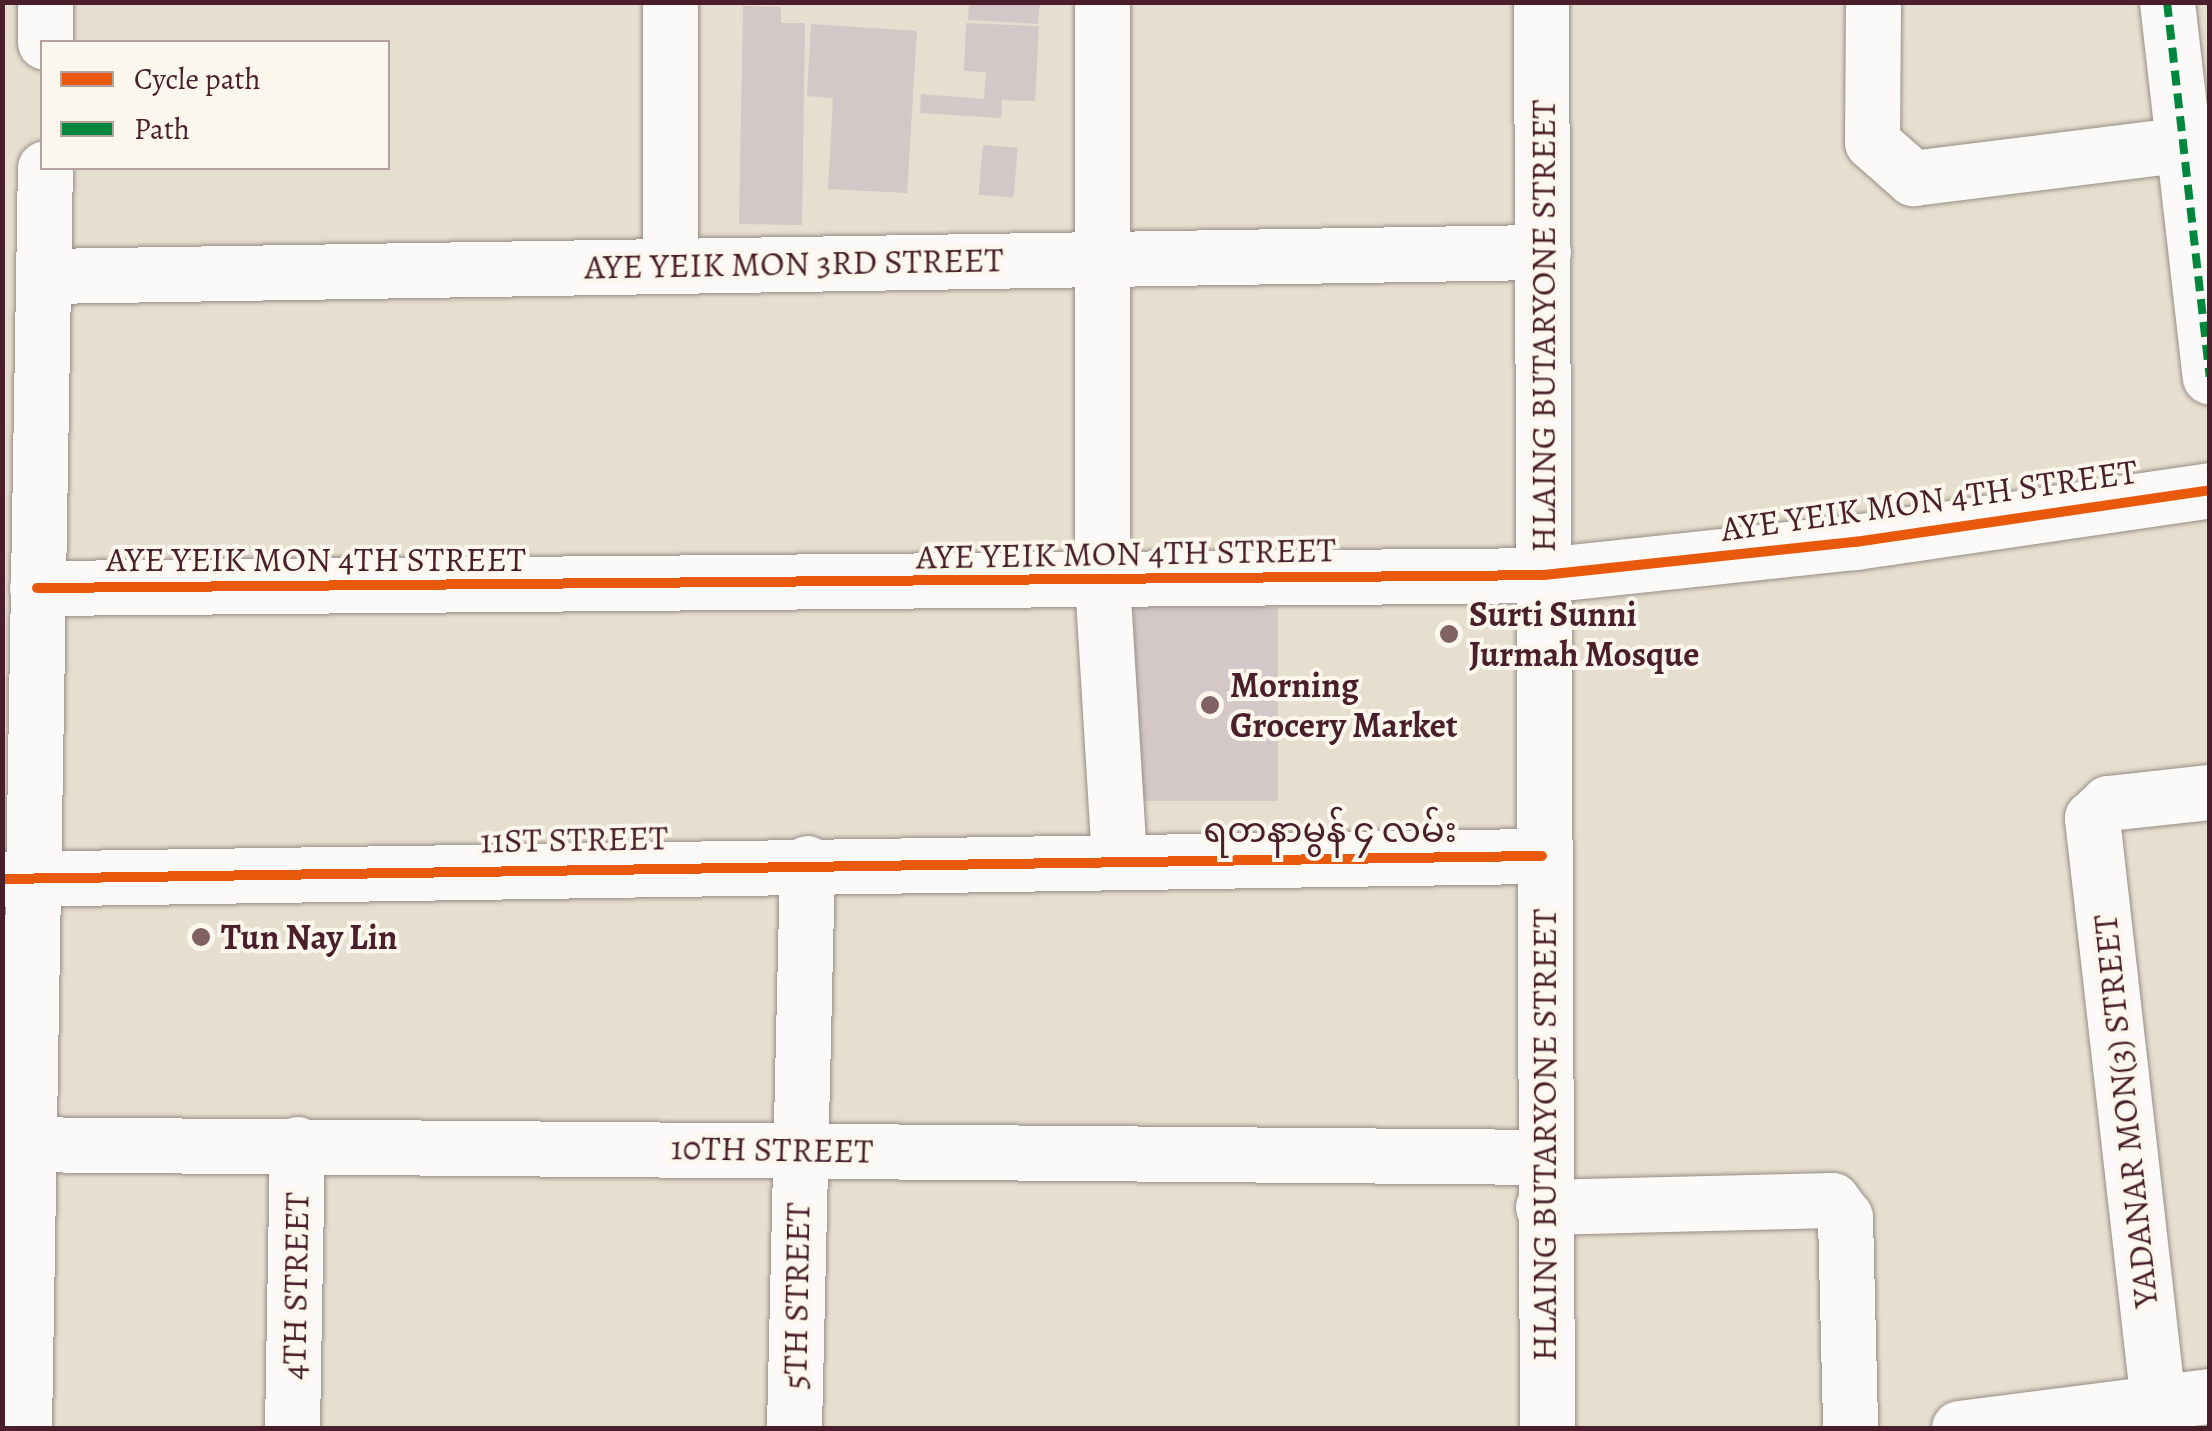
<!DOCTYPE html>
<html>
<head>
<meta charset="utf-8">
<style>
	body { margin:0 }
	#map { position:relative; width:2212px; height:1431px; overflow:hidden; background:#e6dece; font-family:Alegreya,"Noto Sans Myanmar",serif }
	div>[style] { position:absolute }
	.building>* { inset:0; background:#d4c7c7; transform-origin:0 0 }
	.roads { filter:drop-shadow(0 0 2px #978c86) drop-shadow(0 0 2px #978c86) }
	.minor>* { height:55px; margin:-27.5px; padding:0 27.5px; transform-origin:27.5px; border-radius:27.5px; background:#fbfaf8 }
	.quiet>* { height:8px; margin-top:-4px; transform-origin:0; background:repeating-linear-gradient(90deg,#00873e 0 15px,transparent 0 23px) }
	.cycleway>* { height:10px; margin:-5px; padding:0 5px; transform-origin:5px; border-radius:5px; background:#e8590c }
	.dots>* { width:28px; height:28px; translate:-50% -50%; box-sizing:border-box; border:5px solid #fbf7ec; border-radius:50% }
	span { translate:-50% -50%; white-space:nowrap; text-align:center; line-height:1.15; -webkit-text-stroke:8px #fbf7ec; paint-order:stroke }
	.street-label { font-size:35px; color:#4a1f2b }
	.poi-label { font-size:35px; color:#4a1f2b; font-weight:700 }
	.left { translate:0 -50%; text-align:left }
	.frame { position:absolute; inset:0; border:5px solid #4a1f2b; pointer-events:none }
	.legend { position:absolute; left:40px; top:40px; width:350px; height:130px; box-sizing:border-box; background:#fbf7ec; border:2px solid #b4a19f; margin:0; padding:12px 18px; list-style:none; font-size:30px; color:#4a1f2b }
	.legend li { display:flex; align-items:center; gap:20px; height:50px }
	.legend b { width:50px; border:2px solid #b4a19f }
</style>
</head>
<body>
<div id="map">
	<div class="building">
		<i style="clip-path:polygon(969px 2px,1040px 2px,1038px 24px,968px 20px)"></i>
		<i style="clip-path:polygon(743px 6px,781px 7px,781px 23px,805px 23px,802px 225px,739px 224px)"></i>
		<i style="clip-path:polygon(966px 23px,1039px 26px,1035px 101px,1002px 100px,1001px 118px,920px 113px,921px 94px,984px 99px,986px 72px,964px 71px)"></i>
		<i style="clip-path:polygon(811px 24px,917px 31px,907px 193px,828px 189px,833px 98px,807px 96px)"></i>
		<i style="left:983px;top:145px;width:35px;height:50px;rotate:5deg"></i>
		<i style="left:1278px;top:607px;width:194px;height:144px;rotate:90deg"></i>
	</div>
	<div class="roads">
		<div class="minor">
			<i style="left:670px;top:2px;width:263px;rotate:90deg"></i>
			<i style="left:1102px;top:2px;width:579px;rotate:90deg"></i>
			<i style="left:1102px;top:581px;width:279px;rotate:86.5deg"></i>
			<i style="left:1541px;top:2px;width:1426px;rotate:89.76deg"></i>
			<i style="left:1873px;top:2px;width:140px;rotate:90.4deg"></i>
			<i style="left:1872px;top:142px;width:55px;rotate:41.3deg"></i>
			<i style="left:1913px;top:178px;width:299px;rotate:-7.1deg"></i>
			<i style="left:2167px;top:2px;width:377px;rotate:83.5deg"></i>
			<i style="left:45px;top:42px;width:40px;rotate:-90deg"></i>
			<i style="left:45px;top:276px;width:1498px;rotate:-0.92deg"></i>
			<i style="left:37px;top:588px;width:1507px;rotate:-0.49deg"></i>
			<i style="left:1544px;top:575px;width:313px;rotate:-6.1deg"></i>
			<i style="left:1855px;top:542px;width:359px;rotate:-8.3deg"></i>
			<i style="left:2px;top:879px;width:1540px;rotate:-0.86deg"></i>
			<i style="left:2px;top:1144px;width:1539px;rotate:0.48deg"></i>
			<i style="left:1543px;top:1207px;width:289px;rotate:-1.4deg"></i>
			<i style="left:1832px;top:1200px;width:21px;rotate:53deg"></i>
			<i style="left:1845px;top:1217px;width:211px;rotate:88.6deg"></i>
			<i style="left:2158px;top:1403px;width:589px;rotate:-96.44deg"></i>
			<i style="left:2092px;top:818px;width:22px;rotate:-43deg"></i>
			<i style="left:2108px;top:803px;width:103px;rotate:-6.2deg"></i>
			<i style="left:24px;top:1428px;width:1260px;rotate:-89.05deg"></i>
			<i style="left:292px;top:1428px;width:284px;rotate:-89deg"></i>
			<i style="left:794px;top:1428px;width:565px;rotate:-88.68deg"></i>
			<i style="left:1959px;top:1428px;width:253px;rotate:-7.3deg"></i>
		</div>
	</div>
	<div class="quiet">
		<i style="left:2167px;top:2px;width:377px;rotate:83.5deg"></i>
	</div>
	<div class="cycleway">
		<i style="left:37px;top:588px;width:1507px;rotate:-0.49deg"></i>
		<i style="left:1544px;top:575px;width:313px;rotate:-6.1deg"></i>
		<i style="left:1855px;top:542px;width:359px;rotate:-8.3deg"></i>
		<i style="left:2px;top:879px;width:1540px;rotate:-0.86deg"></i>
	</div>
	<div class="dots">
		<i style="left:1449px;top:634px;background:#816264"></i>
		<i style="left:1210px;top:705px;background:#816264"></i>
		<i style="left:201px;top:937px;background:#816264"></i>
	</div>
	<div class="street-label">
		<span style="left:794px;top:263px;rotate:-1deg">AYE YEIK MON 3RD STREET</span>
		<span style="left:1543px;top:326px;rotate:-90deg">HLAING BUTARYONE STREET</span>
		<span style="left:1929px;top:500px;rotate:-8deg">AYE YEIK MON 4TH STREET</span>
		<span style="left:1126px;top:553px;rotate:-1deg">AYE YEIK MON 4TH STREET</span>
		<span style="left:316px;top:559px">AYE YEIK MON 4TH STREET</span>
		<span style="left:1330px;top:830px">ရတနာမွန် ၄ လမ်း</span>
		<span style="left:574px;top:839px;rotate:-1deg">11ST STREET</span>
		<span style="left:2125px;top:1111px;rotate:-96deg">YADANAR MON(3) STREET</span>
		<span style="left:1544px;top:1135px;rotate:-90deg">HLAING BUTARYONE STREET</span>
		<span style="left:772px;top:1149px;rotate:1deg">10TH STREET</span>
		<span style="left:295px;top:1286px;rotate:-89deg">4TH STREET</span>
		<span style="left:796px;top:1296px;rotate:-89deg">5TH STREET</span>
	</div>
	<div class="poi-label">
		<span class="left" style="left:1469px;top:634px">Surti Sunni<br>Jurmah Mosque</span>
		<span class="left" style="left:1230px;top:705px">Morning<br>Grocery Market</span>
		<span class="left" style="left:221px;top:937px">Tun Nay Lin</span>
	</div>
	<div class="frame"></div>
	<ul class="legend">
	<li><b style="height:12px;background:#e8590c"></b>Cycle path</li>
	<li><b style="height:12px;background:#00873e"></b>Path</li>
	</ul>
</div>
</body>
</html>
